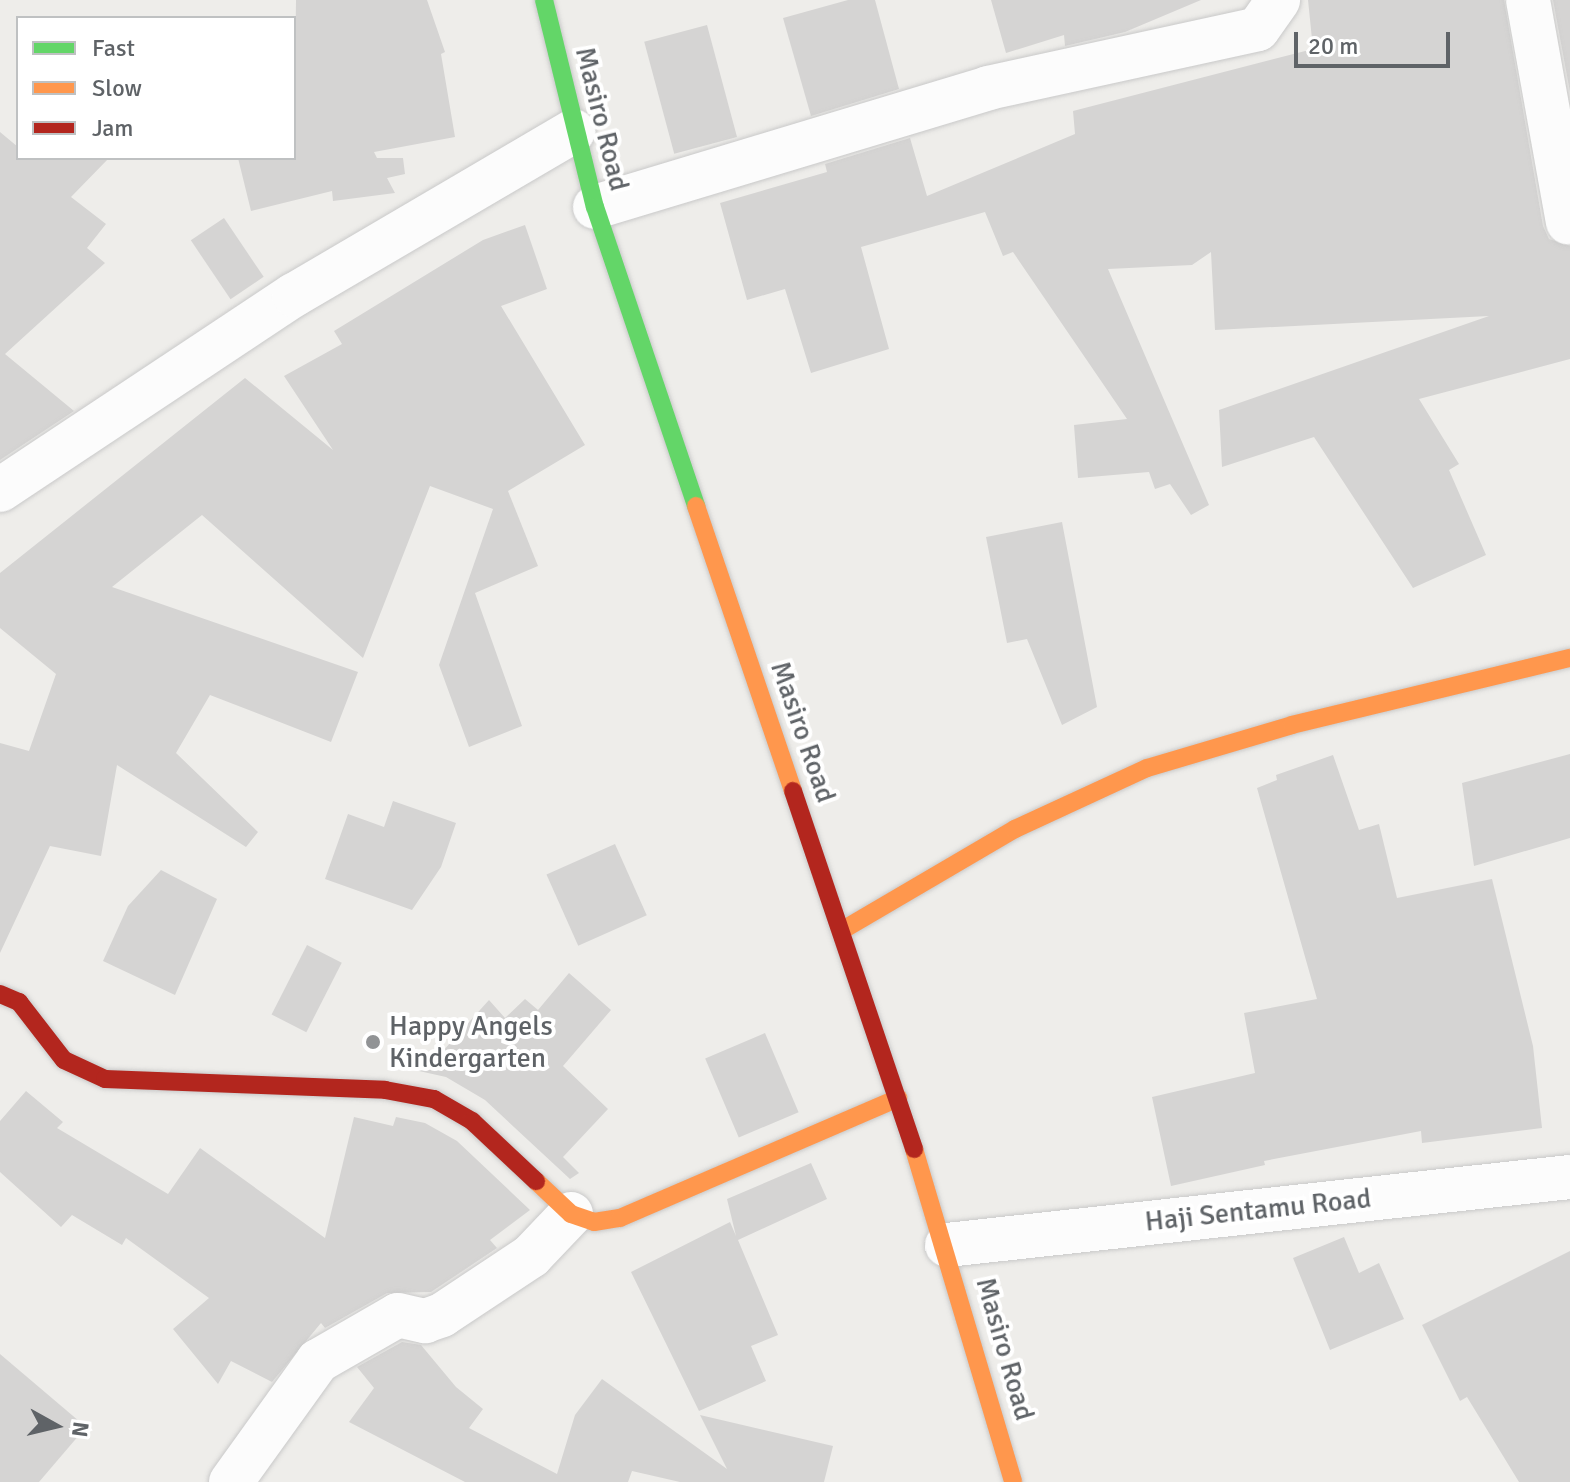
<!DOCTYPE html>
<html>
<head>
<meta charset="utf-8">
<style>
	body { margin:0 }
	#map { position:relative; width:1570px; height:1482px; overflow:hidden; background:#eeedea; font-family:Signika,sans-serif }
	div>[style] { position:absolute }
	.building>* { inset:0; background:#d5d4d3; transform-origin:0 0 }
	.roads { filter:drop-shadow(0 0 2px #c9c9c9) drop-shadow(0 0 2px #c9c9c9) }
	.street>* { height:44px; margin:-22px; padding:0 22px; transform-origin:22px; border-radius:22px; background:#fcfcfc }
	.fast>* { height:18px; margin:-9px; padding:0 9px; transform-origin:9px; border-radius:9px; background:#63d668 }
	.slow>* { height:18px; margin:-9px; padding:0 9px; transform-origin:9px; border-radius:9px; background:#ff974d }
	.jam>* { height:18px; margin:-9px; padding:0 9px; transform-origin:9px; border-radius:9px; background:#b3261e }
	.dots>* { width:22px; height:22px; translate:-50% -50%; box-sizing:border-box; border:4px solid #fff; border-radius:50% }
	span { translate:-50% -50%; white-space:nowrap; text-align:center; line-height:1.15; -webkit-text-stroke:8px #fff; paint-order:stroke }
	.street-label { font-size:28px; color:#5f6367 }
	.poi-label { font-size:28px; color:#5f6367 }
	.left { translate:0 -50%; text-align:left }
	.legend { position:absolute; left:16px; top:16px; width:280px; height:144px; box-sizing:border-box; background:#fff; border:2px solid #bfc1c2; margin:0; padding:10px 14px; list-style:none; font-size:24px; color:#5f6367 }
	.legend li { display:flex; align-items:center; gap:16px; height:40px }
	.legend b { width:40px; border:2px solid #bfc1c2 }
	.north { position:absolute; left:16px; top:1386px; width:80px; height:80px; -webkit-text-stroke:6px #fff; paint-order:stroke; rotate:98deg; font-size:22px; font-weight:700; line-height:32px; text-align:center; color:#5f6367 }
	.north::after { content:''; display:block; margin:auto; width:28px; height:36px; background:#5f6367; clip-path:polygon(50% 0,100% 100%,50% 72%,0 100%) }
	.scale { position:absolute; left:1294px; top:32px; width:156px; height:36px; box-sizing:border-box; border:4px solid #5f6367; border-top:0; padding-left:10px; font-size:24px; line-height:28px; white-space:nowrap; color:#5f6367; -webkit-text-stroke:6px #fff; paint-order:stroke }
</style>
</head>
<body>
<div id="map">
	<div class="building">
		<i style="clip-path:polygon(296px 0,427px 0,445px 52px,441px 54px,455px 137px,374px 152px,377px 158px,403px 158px,405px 174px,387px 178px,395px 193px,333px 201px,332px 191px,251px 211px,238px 158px,294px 158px)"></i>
		<i style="clip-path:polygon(848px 0,875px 0,899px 89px,811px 116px,783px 18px)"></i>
		<i style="clip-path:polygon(991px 0,1201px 0,1125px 32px,1065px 46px,1064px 35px,1006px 53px)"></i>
		<i style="clip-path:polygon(1308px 0,1504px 0,1543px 226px,1549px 239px,1570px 246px,1570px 359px,1419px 399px,1459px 464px,1449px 470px,1486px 555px,1413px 588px,1314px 437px,1222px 467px,1219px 410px,1489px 316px,1215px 330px,1211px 252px,1192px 265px,1108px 269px,1209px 505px,1191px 515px,1170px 484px,1155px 489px,1149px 472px,1078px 478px,1074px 425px,1127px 419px,1013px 252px,1003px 256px,985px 212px,861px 247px,889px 349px,811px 373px,785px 289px,747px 300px,720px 203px,827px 172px,825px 164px,910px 138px,927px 196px,1075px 134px,1073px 111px,1313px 49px)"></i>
		<i style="clip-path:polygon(1553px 0,1570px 0,1570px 92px)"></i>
		<i style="left:707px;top:25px;width:116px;height:65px;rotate:75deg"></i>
		<i style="clip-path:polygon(0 132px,18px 147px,18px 158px,109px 158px,71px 197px,106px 224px,87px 248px,105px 263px,5px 354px,74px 411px,0 460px)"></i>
		<i style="left:224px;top:218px;width:71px;height:40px;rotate:56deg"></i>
		<i style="clip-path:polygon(525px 225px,547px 289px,501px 306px,585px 445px,508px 491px,538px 566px,475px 593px,522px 726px,469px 747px,439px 665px,493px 509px,430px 486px,363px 658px,202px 515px,112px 587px,358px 672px,331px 742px,210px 695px,176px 753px,258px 832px,246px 847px,117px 765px,101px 856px,50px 846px,0 953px,0 743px,29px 751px,56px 674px,0 628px,0 573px,245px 378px,333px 450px,284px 376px,342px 344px,334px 331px,483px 240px)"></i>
		<i style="clip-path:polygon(1062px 522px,1097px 707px,1062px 725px,1027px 639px,1007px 643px,986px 537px)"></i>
		<i style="clip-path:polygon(1570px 754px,1570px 838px,1474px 866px,1462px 783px)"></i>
		<i style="clip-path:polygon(1333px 755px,1359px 830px,1379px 824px,1397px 898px,1492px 879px,1533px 1046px,1542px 1128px,1422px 1143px,1421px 1131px,1264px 1161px,1265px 1165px,1171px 1186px,1152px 1097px,1255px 1073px,1244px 1013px,1317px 999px,1257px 788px,1277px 780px,1276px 775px)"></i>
		<i style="clip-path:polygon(393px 801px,456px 823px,441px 867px,412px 910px,325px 879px,348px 814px,384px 827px)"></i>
		<i style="left:615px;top:844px;width:78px;height:75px;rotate:66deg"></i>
		<i style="clip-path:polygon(161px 870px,217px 899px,175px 995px,103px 961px,128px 906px)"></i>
		<i style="left:307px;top:945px;width:39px;height:78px;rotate:27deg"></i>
		<i style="clip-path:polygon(569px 973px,611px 1010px,563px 1066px,608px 1109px,563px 1157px,579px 1173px,570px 1179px,485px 1100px,446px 1077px,410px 1069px,414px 1057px,432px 1063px,489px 1000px,505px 1018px,525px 999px,538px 1010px)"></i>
		<i style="left:765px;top:1033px;width:86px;height:65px;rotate:67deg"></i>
		<i style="clip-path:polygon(26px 1091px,63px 1122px,57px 1128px,168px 1194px,200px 1148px,325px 1238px,354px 1117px,393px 1126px,396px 1117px,425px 1123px,457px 1141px,530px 1210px,490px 1240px,497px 1248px,431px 1292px,387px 1293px,325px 1328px,321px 1323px,272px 1382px,231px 1361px,218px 1384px,173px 1329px,209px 1298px,126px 1238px,122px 1245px,72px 1215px,61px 1227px,0 1172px,0 1121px)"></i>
		<i style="clip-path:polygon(811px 1163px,827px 1199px,738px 1240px,778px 1335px,751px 1346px,766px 1381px,699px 1411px,631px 1272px,730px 1222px,736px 1236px,727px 1199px)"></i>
		<i style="clip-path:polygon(1344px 1237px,1359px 1273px,1379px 1263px,1404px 1319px,1330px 1350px,1293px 1258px)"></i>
		<i style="clip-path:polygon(1570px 1251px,1570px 1482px,1519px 1482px,1467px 1397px,1460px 1401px,1422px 1325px)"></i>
		<i style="clip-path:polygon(402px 1342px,421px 1345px,456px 1387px,483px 1409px,469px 1428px,557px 1474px,575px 1415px,602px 1379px,727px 1469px,700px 1415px,833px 1446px,824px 1482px,680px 1482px,632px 1471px,628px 1482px,465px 1482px,349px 1422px,374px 1388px,357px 1367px)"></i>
		<i style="clip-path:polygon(0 1354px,86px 1427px,39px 1482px,0 1482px)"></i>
	</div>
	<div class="roads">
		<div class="street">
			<i style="left:1528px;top:0;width:226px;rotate:79.8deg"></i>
			<i style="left:595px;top:207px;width:411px;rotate:-16.8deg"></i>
			<i style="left:988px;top:88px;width:276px;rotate:-12.3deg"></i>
			<i style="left:1258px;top:29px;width:35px;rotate:-55deg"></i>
			<i style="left:0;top:490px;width:353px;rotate:-33.6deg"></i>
			<i style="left:294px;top:295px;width:324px;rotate:-30.4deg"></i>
			<i style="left:947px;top:1245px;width:627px;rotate:-6.23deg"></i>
			<i style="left:231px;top:1482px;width:149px;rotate:-54.3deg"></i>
			<i style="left:318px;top:1361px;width:92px;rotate:-29.9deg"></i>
			<i style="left:398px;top:1315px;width:28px;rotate:13deg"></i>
			<i style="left:425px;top:1321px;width:18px;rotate:-19deg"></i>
			<i style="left:442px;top:1315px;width:107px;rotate:-33.5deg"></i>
			<i style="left:531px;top:1256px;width:58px;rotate:-46.4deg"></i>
		</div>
		<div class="fast">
			<i style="left:544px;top:0;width:213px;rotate:76.2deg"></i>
			<i style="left:595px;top:207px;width:316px;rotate:71.3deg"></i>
		</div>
		<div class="slow">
			<i style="left:696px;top:506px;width:301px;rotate:71.2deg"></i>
			<i style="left:841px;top:931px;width:202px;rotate:-30.4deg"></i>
			<i style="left:1015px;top:829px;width:145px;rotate:-24.8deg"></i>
			<i style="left:1147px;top:768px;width:151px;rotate:-16.5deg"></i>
			<i style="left:1292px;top:725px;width:286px;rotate:-13.6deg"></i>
			<i style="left:914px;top:1149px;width:347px;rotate:73.4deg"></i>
			<i style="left:536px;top:1181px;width:48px;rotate:43.3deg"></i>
			<i style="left:571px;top:1214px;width:24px;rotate:19deg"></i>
			<i style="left:594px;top:1222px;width:26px;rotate:-9deg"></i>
			<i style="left:620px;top:1218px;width:303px;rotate:-23.3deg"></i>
		</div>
		<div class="jam">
			<i style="left:793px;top:791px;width:378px;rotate:71.3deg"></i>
			<i style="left:0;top:994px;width:21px;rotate:23deg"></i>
			<i style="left:19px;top:1002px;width:73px;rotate:52.2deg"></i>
			<i style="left:64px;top:1060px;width:45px;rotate:24.9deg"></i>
			<i style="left:105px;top:1079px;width:280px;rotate:2.2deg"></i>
			<i style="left:385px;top:1090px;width:50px;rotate:10.4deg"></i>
			<i style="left:434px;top:1099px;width:44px;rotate:30.1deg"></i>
			<i style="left:472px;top:1121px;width:88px;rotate:43.2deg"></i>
		</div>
	</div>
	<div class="dots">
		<i style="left:373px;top:1042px;background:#919395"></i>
	</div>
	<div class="street-label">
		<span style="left:602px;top:119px;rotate:76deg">Masiro Road</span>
		<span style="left:803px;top:732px;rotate:71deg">Masiro Road</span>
		<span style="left:1258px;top:1210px;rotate:-6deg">Haji Sentamu Road</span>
		<span style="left:1005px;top:1349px;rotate:74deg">Masiro Road</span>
	</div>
	<div class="poi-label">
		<span class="left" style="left:389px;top:1042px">Happy Angels<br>Kindergarten</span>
	</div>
	<ul class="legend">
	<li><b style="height:10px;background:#63d668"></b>Fast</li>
	<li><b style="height:10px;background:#ff974d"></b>Slow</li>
	<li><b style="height:10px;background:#b3261e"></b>Jam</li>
	</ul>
	<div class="north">N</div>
	<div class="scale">20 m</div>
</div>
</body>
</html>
